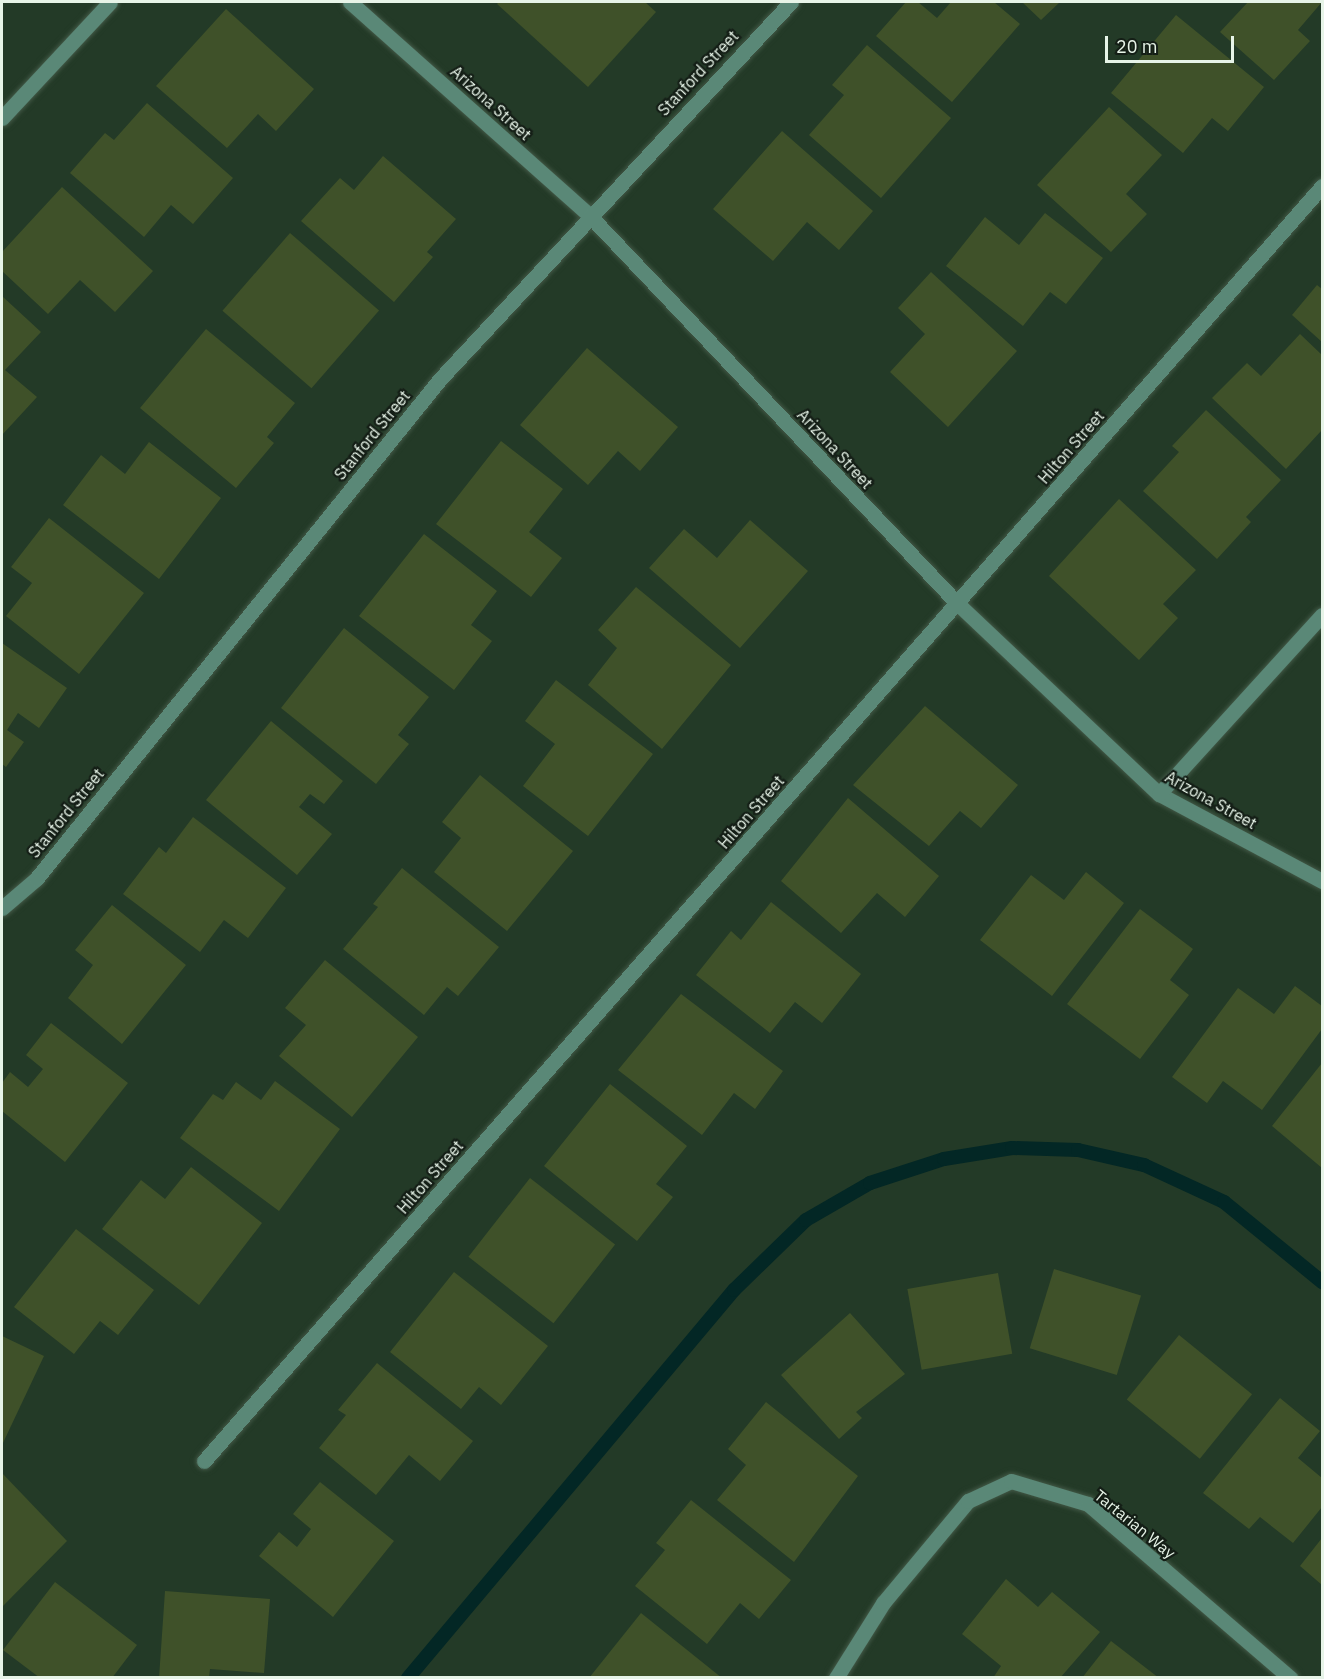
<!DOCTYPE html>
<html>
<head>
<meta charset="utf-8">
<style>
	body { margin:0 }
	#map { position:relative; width:1324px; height:1679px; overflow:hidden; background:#233a27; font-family:"IBM Plex Sans",sans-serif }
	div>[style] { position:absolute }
	.stream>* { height:14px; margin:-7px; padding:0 7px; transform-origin:7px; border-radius:7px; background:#032725 }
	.building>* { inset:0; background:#3f5129; transform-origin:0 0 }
	.roads { filter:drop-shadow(0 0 2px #425846) drop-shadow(0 0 2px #425846) }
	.minor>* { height:15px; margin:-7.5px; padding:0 7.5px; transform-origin:7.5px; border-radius:7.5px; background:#5a8877 }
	span { translate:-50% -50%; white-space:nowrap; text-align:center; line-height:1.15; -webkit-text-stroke:4.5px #141e16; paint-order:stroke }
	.street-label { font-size:16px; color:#e7f4e8 }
	.frame { position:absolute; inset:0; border:3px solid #e7f4e8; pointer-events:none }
	.scale { position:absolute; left:1105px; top:36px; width:129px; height:27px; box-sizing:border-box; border:3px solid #e7f4e8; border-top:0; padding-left:8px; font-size:18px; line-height:21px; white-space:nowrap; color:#e7f4e8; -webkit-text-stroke:4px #141e16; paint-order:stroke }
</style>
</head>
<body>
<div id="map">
	<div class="stream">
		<i style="left:408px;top:1678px;width:507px;rotate:-49.96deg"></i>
		<i style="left:734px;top:1290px;width:100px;rotate:-44.2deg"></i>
		<i style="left:806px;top:1220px;width:74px;rotate:-30deg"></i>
		<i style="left:870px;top:1183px;width:78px;rotate:-18deg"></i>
		<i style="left:944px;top:1159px;width:69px;rotate:-9.2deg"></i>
		<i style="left:1012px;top:1148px;width:66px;rotate:1.7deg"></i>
		<i style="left:1078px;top:1150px;width:68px;rotate:12.8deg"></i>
		<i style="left:1144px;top:1165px;width:88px;rotate:24.8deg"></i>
		<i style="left:1224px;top:1202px;width:127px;rotate:39.2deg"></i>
	</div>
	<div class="building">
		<i style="clip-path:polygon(499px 2px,645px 2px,656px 12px,588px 87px,497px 4px)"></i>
		<i style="clip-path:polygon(906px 2px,918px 2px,937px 18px,951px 2px,994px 2px,1020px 24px,952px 102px,876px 36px)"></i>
		<i style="clip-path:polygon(1022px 2px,1060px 2px,1041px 20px)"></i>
		<i style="clip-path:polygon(1248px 2px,1322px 2px,1298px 30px,1310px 41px,1274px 80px,1220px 32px)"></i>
		<i style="clip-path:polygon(226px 9px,314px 89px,276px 131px,258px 114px,227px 148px,156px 86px)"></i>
		<i style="clip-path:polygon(1176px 15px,1264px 87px,1228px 131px,1212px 118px,1183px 153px,1111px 93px)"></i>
		<i style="clip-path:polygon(867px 45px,951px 118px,881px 198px,809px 135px,844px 95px,832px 85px)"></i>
		<i style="clip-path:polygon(147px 103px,233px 178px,193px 224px,171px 205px,144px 237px,70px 173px,105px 133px,114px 140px)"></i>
		<i style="clip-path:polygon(1109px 107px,1162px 155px,1126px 194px,1147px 214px,1111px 252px,1037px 185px)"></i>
		<i style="clip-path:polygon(782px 131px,873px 211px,839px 250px,807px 222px,773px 261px,713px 209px)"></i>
		<i style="clip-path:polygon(383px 156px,456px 219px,427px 252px,433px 257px,394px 302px,301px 221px,340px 178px,354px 190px)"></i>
		<i style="clip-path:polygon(62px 187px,153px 271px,115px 312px,80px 280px,48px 314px,2px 271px,2px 252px)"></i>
		<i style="clip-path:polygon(1045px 213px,1103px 258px,1066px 304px,1050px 292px,1023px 326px,946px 266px,985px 217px,1019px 245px)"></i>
		<i style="left:290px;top:233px;width:118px;height:103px;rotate:41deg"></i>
		<i style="clip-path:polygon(931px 272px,1017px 351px,948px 427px,890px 372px,925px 334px,898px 308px)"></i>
		<i style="clip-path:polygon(1317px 285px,1322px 289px,1322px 342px,1292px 315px)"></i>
		<i style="clip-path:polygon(2px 296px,41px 332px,5px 370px,37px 397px,2px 435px)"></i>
		<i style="clip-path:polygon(206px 329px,295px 403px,267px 437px,274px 443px,236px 488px,140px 408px)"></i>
		<i style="clip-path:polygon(1300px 334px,1322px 355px,1322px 430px,1286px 469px,1212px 398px,1247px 363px,1261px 376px)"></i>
		<i style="clip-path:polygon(587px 348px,678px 427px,640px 471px,618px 451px,588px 485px,520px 425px)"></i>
		<i style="clip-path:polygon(1206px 410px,1281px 480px,1246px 517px,1251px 522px,1217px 559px,1143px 491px,1179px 452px,1172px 446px)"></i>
		<i style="clip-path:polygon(501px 441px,563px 489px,529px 532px,562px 558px,531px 597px,436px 524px)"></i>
		<i style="clip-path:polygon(149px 442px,221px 498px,159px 579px,63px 505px,101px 455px,125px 474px)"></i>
		<i style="clip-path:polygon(1119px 499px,1196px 570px,1163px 604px,1178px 618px,1139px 660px,1049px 576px)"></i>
		<i style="clip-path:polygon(49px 518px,144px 593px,79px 674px,6px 616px,32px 583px,11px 567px)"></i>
		<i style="clip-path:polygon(750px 520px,808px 571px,740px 648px,649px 568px,684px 529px,717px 558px)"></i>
		<i style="clip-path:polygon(424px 534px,497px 591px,471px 625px,492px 641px,454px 690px,359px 616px)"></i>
		<i style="clip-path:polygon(636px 587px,731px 665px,662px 749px,588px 685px,617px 648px,598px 630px)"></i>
		<i style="clip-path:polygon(344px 628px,429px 697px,398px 735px,409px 744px,376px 784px,281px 708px)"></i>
		<i style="clip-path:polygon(2px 643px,67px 688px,39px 728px,18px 713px,7px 730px,24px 742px,6px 767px,2px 764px)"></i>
		<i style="clip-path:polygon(556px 680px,653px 754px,588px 836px,523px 786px,555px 744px,525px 721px)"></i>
		<i style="clip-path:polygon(925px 706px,1018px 785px,981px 828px,960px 811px,929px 846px,853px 785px)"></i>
		<i style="clip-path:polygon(271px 721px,343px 781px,324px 804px,310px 794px,299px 807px,332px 834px,297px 875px,206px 800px)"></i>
		<i style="clip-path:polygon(480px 775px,573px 851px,507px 931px,434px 872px,461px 838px,442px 822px)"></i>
		<i style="clip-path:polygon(848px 798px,939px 876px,905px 917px,877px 893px,841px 933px,781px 881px)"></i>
		<i style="clip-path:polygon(193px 817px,286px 888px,248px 938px,224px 920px,200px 952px,123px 894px,159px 847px,166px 853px)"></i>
		<i style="clip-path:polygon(402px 868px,499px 947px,458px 996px,447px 987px,424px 1015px,343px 949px,378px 907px,373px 904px)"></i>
		<i style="clip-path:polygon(1086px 872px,1124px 903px,1052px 996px,980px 940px,1031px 875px,1064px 900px)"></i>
		<i style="clip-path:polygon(771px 902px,861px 974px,822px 1023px,795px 1002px,770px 1033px,696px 975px,731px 931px,741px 940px)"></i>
		<i style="clip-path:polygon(112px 905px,186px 965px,122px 1044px,68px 998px,93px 965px,75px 950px)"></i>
		<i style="clip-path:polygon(1140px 909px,1193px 949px,1170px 980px,1189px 995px,1140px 1059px,1067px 1004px)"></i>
		<i style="clip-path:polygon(325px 960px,418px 1037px,352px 1117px,279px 1056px,306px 1025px,285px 1008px)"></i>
		<i style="clip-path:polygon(1295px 986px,1322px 1006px,1322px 1029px,1262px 1110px,1223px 1081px,1207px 1103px,1172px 1077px,1238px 988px,1274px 1014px)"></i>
		<i style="clip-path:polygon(681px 994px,783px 1071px,755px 1109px,734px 1093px,702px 1135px,618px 1070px)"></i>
		<i style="clip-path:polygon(51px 1023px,128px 1083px,65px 1162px,2px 1111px,2px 1083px,10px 1072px,28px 1087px,43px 1069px,26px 1055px)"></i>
		<i style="clip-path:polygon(1322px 1063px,1322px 1168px,1272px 1126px)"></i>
		<i style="clip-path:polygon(275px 1081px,340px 1129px,279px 1211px,180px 1138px,213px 1094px,223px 1100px,236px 1082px,261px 1100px)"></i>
		<i style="clip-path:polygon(610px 1084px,687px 1146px,656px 1184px,673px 1197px,637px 1241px,544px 1166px)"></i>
		<i style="clip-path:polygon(191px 1167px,262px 1223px,199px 1305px,102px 1229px,141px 1180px,165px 1199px)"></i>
		<i style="left:530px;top:1178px;width:108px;height:100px;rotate:38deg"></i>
		<i style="clip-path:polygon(76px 1229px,154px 1290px,118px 1335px,100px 1321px,74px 1354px,14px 1307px)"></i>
		<i style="left:1054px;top:1269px;width:91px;height:83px;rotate:17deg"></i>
		<i style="clip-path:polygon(454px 1272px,548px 1346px,501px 1405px,479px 1387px,461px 1409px,390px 1352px)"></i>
		<i style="left:998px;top:1273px;width:82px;height:92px;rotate:80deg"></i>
		<i style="clip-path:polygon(850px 1313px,905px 1374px,856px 1412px,862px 1418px,839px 1439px,781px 1375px)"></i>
		<i style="left:1179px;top:1335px;width:94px;height:83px;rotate:39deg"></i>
		<i style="clip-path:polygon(2px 1336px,44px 1356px,2px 1445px)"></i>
		<i style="clip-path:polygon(377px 1363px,473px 1441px,440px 1481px,409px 1455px,376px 1495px,319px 1448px,346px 1415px,338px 1410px)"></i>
		<i style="clip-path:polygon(1280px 1398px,1320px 1431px,1298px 1458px,1322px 1478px,1322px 1507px,1293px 1543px,1260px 1517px,1249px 1529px,1203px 1493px)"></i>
		<i style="clip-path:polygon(766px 1402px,858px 1476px,794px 1562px,717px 1500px,746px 1465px,728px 1449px)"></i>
		<i style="clip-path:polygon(2px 1473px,67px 1541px,2px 1607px)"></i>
		<i style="clip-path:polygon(320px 1482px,394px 1541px,333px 1617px,259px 1556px,279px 1532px,297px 1547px,311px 1529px,293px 1514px)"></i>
		<i style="clip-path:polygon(691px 1500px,791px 1580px,759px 1619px,740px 1603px,707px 1644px,635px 1586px,665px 1550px,656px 1543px)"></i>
		<i style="clip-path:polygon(1322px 1538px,1322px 1585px,1300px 1566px)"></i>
		<i style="clip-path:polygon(1006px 1579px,1038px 1607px,1052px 1592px,1100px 1632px,1060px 1678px,993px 1678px,1001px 1666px,962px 1634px)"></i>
		<i style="clip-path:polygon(55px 1582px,137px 1645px,112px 1678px,40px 1678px,3px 1650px)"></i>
		<i style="clip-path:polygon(165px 1591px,270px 1599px,264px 1673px,210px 1669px,209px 1678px,159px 1678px)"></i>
		<i style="clip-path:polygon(641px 1613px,722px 1678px,589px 1678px)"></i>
		<i style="clip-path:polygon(1111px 1641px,1159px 1678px,1082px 1678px)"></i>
	</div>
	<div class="roads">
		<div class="minor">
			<i style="left:350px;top:2px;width:322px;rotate:41.7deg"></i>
			<i style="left:590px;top:216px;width:535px;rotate:46.52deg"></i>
			<i style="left:958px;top:604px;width:277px;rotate:43.4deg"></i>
			<i style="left:1159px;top:794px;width:185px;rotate:28.1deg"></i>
			<i style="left:2px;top:118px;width:158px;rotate:-47deg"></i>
			<i style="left:1159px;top:794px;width:242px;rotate:-47.7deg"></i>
			<i style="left:2px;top:908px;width:45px;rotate:-40.5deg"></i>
			<i style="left:36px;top:879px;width:643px;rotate:-51.06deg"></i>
			<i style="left:440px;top:379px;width:515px;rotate:-47.05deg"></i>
			<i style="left:204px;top:1461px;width:1696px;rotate:-48.75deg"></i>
			<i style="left:836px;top:1678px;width:89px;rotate:-57.9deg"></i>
			<i style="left:883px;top:1603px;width:133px;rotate:-50.2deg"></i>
			<i style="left:968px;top:1501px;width:47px;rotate:-24.9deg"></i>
			<i style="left:1011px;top:1481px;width:80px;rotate:16.6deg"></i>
			<i style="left:1088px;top:1504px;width:267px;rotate:40.7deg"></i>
		</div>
	</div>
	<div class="street-label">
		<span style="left:698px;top:73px;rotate:-47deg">Stanford Street</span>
		<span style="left:491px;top:103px;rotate:42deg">Arizona Street</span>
		<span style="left:372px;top:435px;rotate:-51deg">Stanford Street</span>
		<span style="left:1071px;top:447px;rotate:-49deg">Hilton Street</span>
		<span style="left:835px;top:449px;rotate:47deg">Arizona Street</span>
		<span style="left:1211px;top:800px;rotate:29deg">Arizona Street</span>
		<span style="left:751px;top:812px;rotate:-49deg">Hilton Street</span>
		<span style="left:66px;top:813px;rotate:-51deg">Stanford Street</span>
		<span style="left:430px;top:1177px;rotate:-49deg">Hilton Street</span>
		<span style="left:1135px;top:1524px;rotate:39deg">Tartarian Way</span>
	</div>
	<div class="frame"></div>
	<div class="scale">20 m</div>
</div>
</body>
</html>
